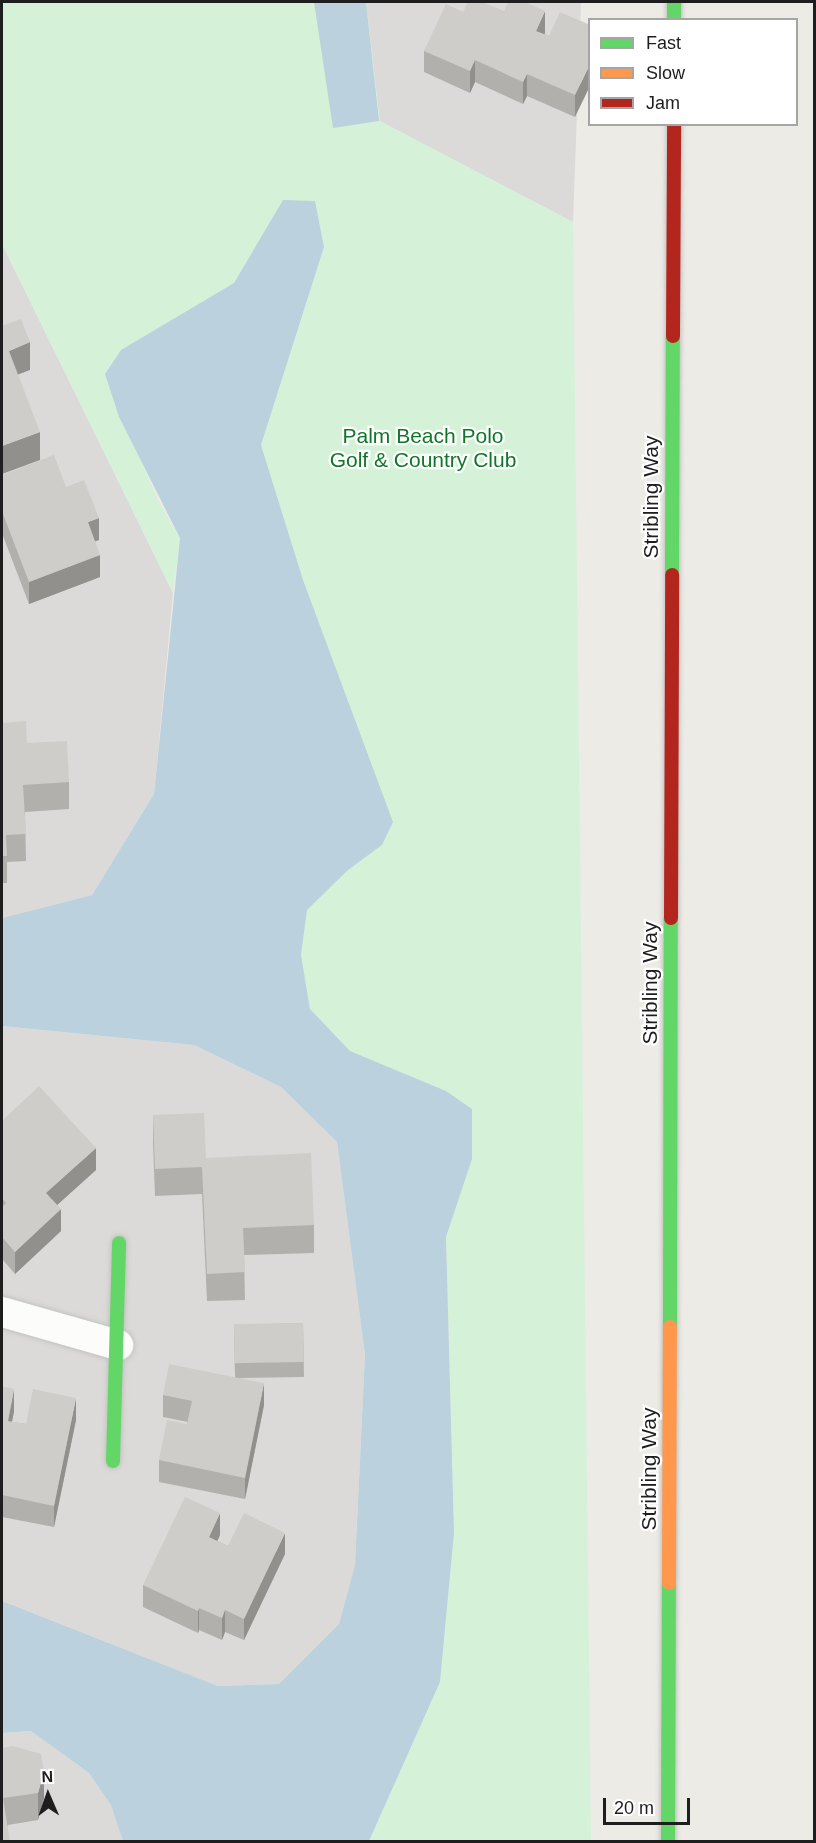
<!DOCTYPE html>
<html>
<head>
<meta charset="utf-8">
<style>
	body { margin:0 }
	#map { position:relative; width:816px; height:1843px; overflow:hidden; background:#ecebe6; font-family:Arial,sans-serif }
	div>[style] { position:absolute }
	.residential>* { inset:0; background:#dbdad8 }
	.park>* { inset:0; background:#d5f2d9 }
	.water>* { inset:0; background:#bbd1de }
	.roads { filter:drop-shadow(0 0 2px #c3c3c1) drop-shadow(0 0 2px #c3c3c1) }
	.street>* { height:30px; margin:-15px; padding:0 15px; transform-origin:15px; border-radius:15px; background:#fcfcfb }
	.fast>* { height:14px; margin:-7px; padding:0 7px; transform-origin:7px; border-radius:7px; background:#63d668 }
	.slow>* { height:14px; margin:-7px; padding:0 7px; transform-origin:7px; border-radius:7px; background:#ff974d }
	.jam>* { height:14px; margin:-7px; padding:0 7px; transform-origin:7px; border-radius:7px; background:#b3261e }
	.wall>* { inset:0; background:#b2b0ad }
	.shaded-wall>* { inset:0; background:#91908d; transform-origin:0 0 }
	.building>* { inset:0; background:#cfcdc9; transform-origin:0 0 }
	span { translate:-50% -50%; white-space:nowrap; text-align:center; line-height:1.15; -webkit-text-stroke:4.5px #fff; paint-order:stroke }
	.park-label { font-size:21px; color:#107729 }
	.street-label { font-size:21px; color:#1e1e1e }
	.frame { position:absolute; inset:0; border:3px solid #1e1e1e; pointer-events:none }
	.legend { position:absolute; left:588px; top:18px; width:210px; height:108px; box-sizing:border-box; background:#fff; border:2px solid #a5a5a5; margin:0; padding:8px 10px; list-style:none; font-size:18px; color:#1e1e1e }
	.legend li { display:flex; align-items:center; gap:12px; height:30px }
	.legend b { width:30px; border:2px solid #a5a5a5 }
	.north { position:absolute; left:18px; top:1765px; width:60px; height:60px; -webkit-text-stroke:4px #fff; paint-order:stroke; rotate:358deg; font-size:16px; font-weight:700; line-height:24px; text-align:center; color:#1e1e1e }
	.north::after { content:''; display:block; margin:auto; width:21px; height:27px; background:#1e1e1e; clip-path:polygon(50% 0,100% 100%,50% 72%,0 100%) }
	.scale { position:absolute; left:603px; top:1798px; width:87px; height:27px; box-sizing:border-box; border:3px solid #1e1e1e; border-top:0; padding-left:8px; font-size:18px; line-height:21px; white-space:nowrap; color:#1e1e1e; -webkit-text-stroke:4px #fff; paint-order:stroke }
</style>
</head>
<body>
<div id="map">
	<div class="residential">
		<i style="clip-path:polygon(366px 2px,581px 2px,573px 222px,379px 121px)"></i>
		<i style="clip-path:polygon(2px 244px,173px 593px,154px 794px,92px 895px,2px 918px)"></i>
		<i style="clip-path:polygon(2px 1026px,194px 1045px,281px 1087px,337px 1142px,365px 1355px,355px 1565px,339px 1624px,279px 1684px,218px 1686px,2px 1601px)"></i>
		<i style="clip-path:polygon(31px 1731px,89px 1773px,112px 1805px,123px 1841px,2px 1842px,2px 1733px)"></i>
	</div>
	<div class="park">
		<i style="clip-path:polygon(2px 2px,366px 2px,380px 121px,573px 222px,591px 1841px,369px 1841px,440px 1682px,454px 1533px,446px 1237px,472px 1159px,446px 1091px,350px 1051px,310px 1009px,301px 955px,307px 910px,348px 870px,382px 845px,261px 445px,324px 247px,283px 200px,234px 283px,121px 350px,105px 374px,158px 500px,180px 538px,173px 593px,2px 244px)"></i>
	</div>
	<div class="water">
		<i style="clip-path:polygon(314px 2px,366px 2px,379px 121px,333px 128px)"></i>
		<i style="clip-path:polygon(283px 200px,315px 201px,324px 247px,261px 445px,303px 580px,393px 822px,382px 845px,348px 870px,307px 910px,301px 955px,310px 1009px,350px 1051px,446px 1091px,472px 1109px,472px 1159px,446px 1237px,454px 1533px,440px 1682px,369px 1841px,123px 1841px,111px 1805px,89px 1773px,31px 1731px,2px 1733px,2px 1601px,218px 1686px,279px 1684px,339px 1624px,355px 1565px,365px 1355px,337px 1142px,281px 1087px,194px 1045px,2px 1026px,2px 918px,92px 895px,154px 794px,180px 538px,119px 417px,105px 374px,121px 350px,234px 283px)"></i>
	</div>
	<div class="roads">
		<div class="street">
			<i style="left:2px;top:1312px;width:121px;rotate:15.9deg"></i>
		</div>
		<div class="fast">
			<i style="left:674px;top:2px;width:18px;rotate:90deg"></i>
			<i style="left:672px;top:575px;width:239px;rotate:-89.8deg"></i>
			<i style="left:670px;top:1327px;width:409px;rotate:-89.9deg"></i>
			<i style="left:113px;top:1461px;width:218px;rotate:-88.4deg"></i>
			<i style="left:668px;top:1842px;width:259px;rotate:-89.8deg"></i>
		</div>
		<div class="slow">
			<i style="left:669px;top:1583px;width:256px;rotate:-89.8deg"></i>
		</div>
		<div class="jam">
			<i style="left:673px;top:336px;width:212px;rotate:-89.7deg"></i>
			<i style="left:671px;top:918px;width:343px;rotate:-89.8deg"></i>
		</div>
	</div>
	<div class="wall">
		<i style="clip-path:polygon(463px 12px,545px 33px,544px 34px,549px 36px,590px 25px,575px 117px,527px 96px,523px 104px,475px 82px,470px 93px,424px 72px,424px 51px)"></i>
		<i style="clip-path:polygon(2px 475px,66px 487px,99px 540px,95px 541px,100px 577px,29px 604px,3px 536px)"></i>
		<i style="clip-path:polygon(2px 723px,27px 743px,69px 782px,69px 809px,25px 812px,26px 861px,7px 862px,7px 883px,2px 883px)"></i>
		<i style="clip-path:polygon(153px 1115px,206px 1158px,314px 1225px,314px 1253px,244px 1255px,245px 1300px,207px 1301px,202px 1194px,155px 1196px,153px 1142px)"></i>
		<i style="clip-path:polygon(2px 1121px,96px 1170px,57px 1205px,61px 1231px,15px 1274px,2px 1259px)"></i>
		<i style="clip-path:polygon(303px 1323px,304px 1377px,240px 1378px,264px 1405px,245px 1499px,159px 1482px,159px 1460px,187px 1424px,188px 1422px,163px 1417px,163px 1395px,235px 1377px,234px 1325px)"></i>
		<i style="clip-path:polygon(2px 1386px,14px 1411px,12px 1422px,26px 1424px,76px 1420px,54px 1527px,2px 1517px)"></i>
		<i style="clip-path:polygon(220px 1535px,217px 1541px,228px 1546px,285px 1554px,244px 1640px,225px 1632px,222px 1640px,199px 1630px,198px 1633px,143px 1607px,143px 1585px)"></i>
		<i style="clip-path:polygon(2px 1748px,44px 1798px,38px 1820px,8px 1825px,2px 1842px)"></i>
	</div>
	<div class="shaded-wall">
		<i style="clip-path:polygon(545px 11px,545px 33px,536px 52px,536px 31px)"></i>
		<i style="clip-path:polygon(475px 60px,475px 82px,470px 93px,470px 71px)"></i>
		<i style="clip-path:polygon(590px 64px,590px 86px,575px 117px,575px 95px)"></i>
		<i style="clip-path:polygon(527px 74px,527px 96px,523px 104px,523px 82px)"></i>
		<i style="clip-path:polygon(30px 342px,30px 370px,9px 378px,9px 351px)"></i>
		<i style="clip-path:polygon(40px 432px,40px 460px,2px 474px,2px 446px)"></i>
		<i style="left:3px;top:514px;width:22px;height:1px;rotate:90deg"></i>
		<i style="clip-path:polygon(99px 518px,99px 540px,88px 544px,88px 522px)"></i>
		<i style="clip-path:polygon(100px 555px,100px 577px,29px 604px,29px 582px)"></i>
		<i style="clip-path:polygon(96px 1148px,96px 1170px,46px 1215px,46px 1193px)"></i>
		<i style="clip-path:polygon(61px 1209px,61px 1231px,15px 1274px,15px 1252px)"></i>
		<i style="clip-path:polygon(264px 1383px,264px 1405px,245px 1499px,245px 1478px)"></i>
		<i style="clip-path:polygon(14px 1389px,14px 1411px,8px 1443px,8px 1421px)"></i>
		<i style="clip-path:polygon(76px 1398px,76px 1420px,54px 1527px,54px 1506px)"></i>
		<i style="clip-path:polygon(220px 1513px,220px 1535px,209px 1559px,209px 1537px)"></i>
		<i style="clip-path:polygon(285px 1533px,285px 1554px,244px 1640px,244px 1619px)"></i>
		<i style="clip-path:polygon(199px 1608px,199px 1630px,198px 1633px,198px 1611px)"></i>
		<i style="clip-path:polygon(225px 1610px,225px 1632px,222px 1640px,222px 1618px)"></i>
		<i style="clip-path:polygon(44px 1771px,44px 1798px,38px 1820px,38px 1793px)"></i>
	</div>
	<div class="building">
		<i style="clip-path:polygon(468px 2px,482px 2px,504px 11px,508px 2px,525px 2px,545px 11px,536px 31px,549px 36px,560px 12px,590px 25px,590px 64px,575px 95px,527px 74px,523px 82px,475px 60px,470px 71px,424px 51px,446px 4px,463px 12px)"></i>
		<i style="clip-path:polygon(21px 319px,30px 342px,9px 351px,40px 432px,2px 446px,2px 326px)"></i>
		<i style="clip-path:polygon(54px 455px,66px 487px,84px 480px,99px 518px,88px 522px,100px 555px,29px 582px,3px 514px,2px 515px,2px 475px)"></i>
		<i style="clip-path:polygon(26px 721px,27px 743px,67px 741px,69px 782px,23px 785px,26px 834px,6px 835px,7px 856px,2px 856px,2px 723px)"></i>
		<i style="clip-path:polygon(39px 1086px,96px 1148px,46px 1193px,61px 1209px,15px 1252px,2px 1237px,2px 1207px,6px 1203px,2px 1198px,2px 1121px)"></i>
		<i style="clip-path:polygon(204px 1113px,206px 1158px,311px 1153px,314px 1225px,243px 1228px,245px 1272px,207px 1274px,202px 1167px,155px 1169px,153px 1115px)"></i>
		<i style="left:303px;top:1323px;width:39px;height:69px;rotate:89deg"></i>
		<i style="clip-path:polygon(169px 1364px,264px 1383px,245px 1478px,159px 1460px,167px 1420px,187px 1424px,192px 1401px,163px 1395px)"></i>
		<i style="clip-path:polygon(2px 1386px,14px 1389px,8px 1421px,26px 1424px,33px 1389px,76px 1398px,54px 1506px,2px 1495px)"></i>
		<i style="clip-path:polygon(185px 1497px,220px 1513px,209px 1537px,228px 1546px,244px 1513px,285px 1533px,244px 1619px,225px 1610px,222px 1618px,199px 1608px,198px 1611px,143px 1585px)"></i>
		<i style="clip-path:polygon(13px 1746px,41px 1754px,44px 1771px,38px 1793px,3px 1798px,10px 1842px,2px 1842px,2px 1748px)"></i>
	</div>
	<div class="park-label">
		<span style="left:423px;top:448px">Palm Beach Polo<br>Golf &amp; Country Club</span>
	</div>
	<div class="street-label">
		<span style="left:651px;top:497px;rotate:-90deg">Stribling Way</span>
		<span style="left:650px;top:983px;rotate:-90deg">Stribling Way</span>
		<span style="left:649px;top:1469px;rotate:-90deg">Stribling Way</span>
	</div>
	<div class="frame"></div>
	<ul class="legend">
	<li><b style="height:8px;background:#63d668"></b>Fast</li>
	<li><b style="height:8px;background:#ff974d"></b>Slow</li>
	<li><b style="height:8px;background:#b3261e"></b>Jam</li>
	</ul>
	<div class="north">N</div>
	<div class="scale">20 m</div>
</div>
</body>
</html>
